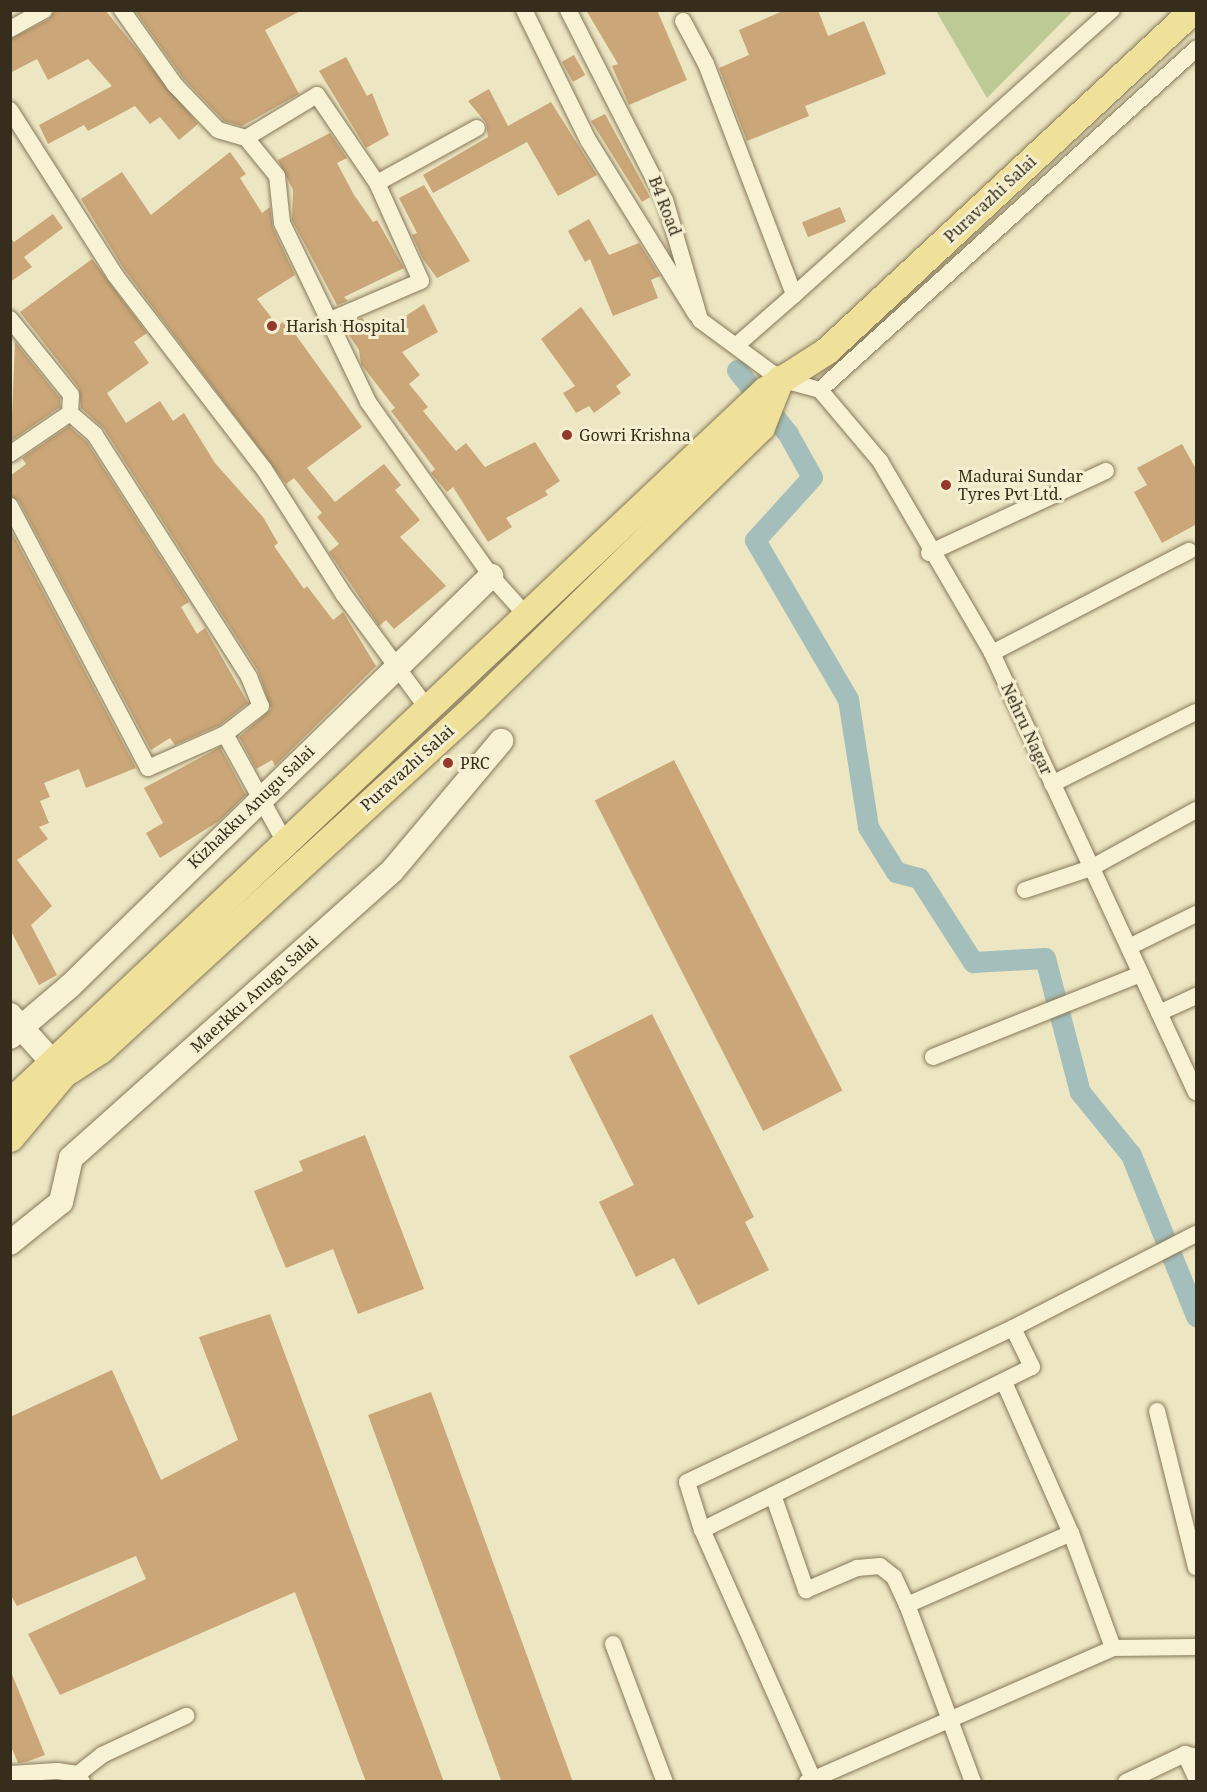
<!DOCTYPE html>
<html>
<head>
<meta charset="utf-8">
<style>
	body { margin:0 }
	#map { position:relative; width:1207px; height:1792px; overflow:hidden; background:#ede6c2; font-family:"Noto Serif",serif }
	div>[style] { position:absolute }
	.green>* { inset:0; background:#bdca96 }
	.canal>* { height:21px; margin:-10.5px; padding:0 10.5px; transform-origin:10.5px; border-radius:10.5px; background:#a4bfbb }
	.building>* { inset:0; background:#caa678; transform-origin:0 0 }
	.roads { filter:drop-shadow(0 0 2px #867859) drop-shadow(0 0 2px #867859) }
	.street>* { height:16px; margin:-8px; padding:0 8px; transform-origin:8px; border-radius:8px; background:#f8f2d4 }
	.secondary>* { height:24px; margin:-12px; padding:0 12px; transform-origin:12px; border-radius:12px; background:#f8f2d4 }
	.primary>* { height:27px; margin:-13.5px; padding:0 13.5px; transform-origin:13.5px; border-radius:13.5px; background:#f0e19a }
	.dots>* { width:16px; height:16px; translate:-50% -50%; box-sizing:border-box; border:3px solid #f4efd1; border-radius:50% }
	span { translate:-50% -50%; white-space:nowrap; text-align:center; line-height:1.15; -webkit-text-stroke:6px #f4efd1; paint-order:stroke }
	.street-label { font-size:16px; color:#362d1d }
	.poi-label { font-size:16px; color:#362d1d }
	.left { translate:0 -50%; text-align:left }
	.frame { position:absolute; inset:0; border:12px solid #362d1d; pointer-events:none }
</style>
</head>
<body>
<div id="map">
	<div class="green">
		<i style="clip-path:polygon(936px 11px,1073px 11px,987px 98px)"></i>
	</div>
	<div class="canal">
		<i style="left:737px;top:370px;width:82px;rotate:51.4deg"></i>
		<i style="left:788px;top:434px;width:49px;rotate:60.8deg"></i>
		<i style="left:812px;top:477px;width:85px;rotate:132.1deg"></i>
		<i style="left:755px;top:540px;width:184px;rotate:59.7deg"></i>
		<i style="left:848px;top:699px;width:130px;rotate:81.1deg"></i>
		<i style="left:868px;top:827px;width:53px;rotate:58.1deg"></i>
		<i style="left:896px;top:872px;width:24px;rotate:15deg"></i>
		<i style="left:919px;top:878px;width:100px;rotate:57.3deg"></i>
		<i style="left:973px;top:962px;width:72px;rotate:-3.2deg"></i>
		<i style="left:1045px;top:958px;width:138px;rotate:75.4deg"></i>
		<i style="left:1080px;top:1092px;width:81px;rotate:51deg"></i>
		<i style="left:1131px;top:1155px;width:174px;rotate:68deg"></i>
	</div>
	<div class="building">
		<i style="clip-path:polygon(54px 10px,105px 10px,198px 124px,179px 140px,160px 117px,150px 124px,135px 106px,88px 131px,84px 125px,48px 144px,39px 125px,112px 86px,88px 59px,48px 80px,37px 59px,10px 73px,10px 39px,49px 19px)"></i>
		<i style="clip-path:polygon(302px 10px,265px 30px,299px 94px,242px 126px,224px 121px,183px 78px,136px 12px)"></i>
		<i style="clip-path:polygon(586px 10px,657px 10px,687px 80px,629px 105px,612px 66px,618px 64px)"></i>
		<i style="clip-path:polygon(785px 10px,818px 10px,828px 36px,864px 21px,886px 74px,805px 106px,809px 116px,747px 141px,719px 68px,749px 55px,739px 30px)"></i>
		<i style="left:574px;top:55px;width:23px;height:14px;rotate:61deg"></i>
		<i style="clip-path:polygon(346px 57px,367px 96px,372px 93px,389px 135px,366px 148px,319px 71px)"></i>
		<i style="clip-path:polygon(489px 89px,508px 126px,551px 102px,597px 175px,558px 196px,527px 142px,433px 193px,423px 175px,488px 137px,486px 123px,468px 101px)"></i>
		<i style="clip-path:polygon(605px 114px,650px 197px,642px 202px,591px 121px)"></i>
		<i style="clip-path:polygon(330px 133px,347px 158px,337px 163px,354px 195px,373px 222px,377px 220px,404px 268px,344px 297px,348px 301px,337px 305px,292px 220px,293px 190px,278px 160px)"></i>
		<i style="clip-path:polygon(230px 152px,246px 174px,240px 178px,262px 213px,270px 207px,273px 228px,295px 275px,257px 299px,278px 326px,285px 320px,362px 427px,307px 468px,335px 502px,384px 464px,401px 485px,395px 490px,420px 520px,400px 537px,446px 586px,394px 629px,386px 620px,379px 626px,329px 552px,339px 544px,317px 517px,322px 513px,294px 478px,286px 484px,124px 269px,81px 199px,122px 172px,151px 215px)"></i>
		<i style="clip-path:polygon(424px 185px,470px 261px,437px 278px,423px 259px,412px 235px,417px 233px,399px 198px)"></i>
		<i style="left:840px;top:207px;width:16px;height:41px;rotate:68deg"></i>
		<i style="clip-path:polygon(53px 214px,63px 228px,24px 257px,32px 267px,10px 282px,10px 238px,14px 242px)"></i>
		<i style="clip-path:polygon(589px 219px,609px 255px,639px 243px,660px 276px,651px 280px,658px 298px,613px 316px,590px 259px,585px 262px,568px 231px)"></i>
		<i style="clip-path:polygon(92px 259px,147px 333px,134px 342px,149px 363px,107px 393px,126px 423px,160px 401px,173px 421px,184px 413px,215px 463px,263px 517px,278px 543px,274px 546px,304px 589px,307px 586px,333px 620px,343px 612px,376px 666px,275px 766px,272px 760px,256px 769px,239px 737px,271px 709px,258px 671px,104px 429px,81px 408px,79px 388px,20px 312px)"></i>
		<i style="clip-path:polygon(424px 304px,438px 332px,402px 352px,420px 375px,409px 384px,428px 407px,423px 411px,456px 451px,466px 443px,485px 467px,535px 442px,560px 481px,545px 491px,548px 495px,506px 518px,512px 527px,488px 542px,453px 487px,447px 492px,431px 473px,435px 469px,391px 411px,395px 408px,361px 364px,359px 350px,343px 326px,362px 318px,377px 335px)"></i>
		<i style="clip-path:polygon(581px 307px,631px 375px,616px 386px,621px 393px,594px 413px,589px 406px,576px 413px,563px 393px,575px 386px,541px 339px)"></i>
		<i style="clip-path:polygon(15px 342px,60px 398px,60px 407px,11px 441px)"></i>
		<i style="clip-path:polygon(69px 426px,87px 442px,189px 602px,181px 607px,197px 634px,205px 628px,248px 703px,220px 725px,175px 745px,170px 738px,151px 750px,19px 501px,10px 496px,10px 476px,26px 464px,22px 458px)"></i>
		<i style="clip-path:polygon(1182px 444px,1197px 471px,1197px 524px,1162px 543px,1134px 492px,1147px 485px,1137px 468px)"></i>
		<i style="clip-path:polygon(10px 529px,136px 768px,86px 788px,79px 769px,44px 783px,50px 797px,40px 801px,49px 823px,39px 827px,48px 839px,17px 860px,52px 906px,31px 925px,57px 975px,39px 985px,10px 929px)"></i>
		<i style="clip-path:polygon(220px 747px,246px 795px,219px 821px,160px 858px,146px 833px,163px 823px,144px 788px)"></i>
		<i style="left:674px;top:760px;width:371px;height:89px;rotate:63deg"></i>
		<i style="clip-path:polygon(652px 1014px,754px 1217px,745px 1222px,769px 1270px,698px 1305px,674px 1258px,636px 1277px,599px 1202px,634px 1185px,569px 1056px)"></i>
		<i style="clip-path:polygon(365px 1135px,424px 1289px,358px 1314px,333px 1249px,286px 1268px,254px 1191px,303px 1171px,299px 1161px)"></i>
		<i style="clip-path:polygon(270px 1314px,444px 1782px,366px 1782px,295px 1592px,60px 1695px,28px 1634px,146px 1579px,136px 1556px,17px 1606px,10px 1594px,10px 1417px,112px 1370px,161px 1480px,238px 1440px,199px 1337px)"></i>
		<i style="left:431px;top:1392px;width:416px;height:67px;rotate:70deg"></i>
		<i style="clip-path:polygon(11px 1672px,45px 1755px,26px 1762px,18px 1763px,10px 1744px)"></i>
	</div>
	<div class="roads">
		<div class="street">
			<i style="left:122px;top:10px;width:92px;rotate:54.8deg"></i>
			<i style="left:175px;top:85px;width:62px;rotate:46.3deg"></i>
			<i style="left:218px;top:130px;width:29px;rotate:16deg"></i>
			<i style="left:246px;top:138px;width:49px;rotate:50.8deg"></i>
			<i style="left:277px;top:176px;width:47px;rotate:83.9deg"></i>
			<i style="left:282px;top:223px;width:199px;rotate:64.3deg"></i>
			<i style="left:368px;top:402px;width:213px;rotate:54.7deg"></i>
			<i style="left:491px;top:576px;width:52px;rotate:48.1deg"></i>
			<i style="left:524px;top:10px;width:145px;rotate:63.8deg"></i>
			<i style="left:588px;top:140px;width:205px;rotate:58.2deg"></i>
			<i style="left:568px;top:10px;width:213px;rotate:63deg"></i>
			<i style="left:665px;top:200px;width:125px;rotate:73.7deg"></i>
			<i style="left:700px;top:320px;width:99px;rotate:36.4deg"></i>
			<i style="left:780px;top:379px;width:41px;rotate:15.4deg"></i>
			<i style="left:683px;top:21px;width:49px;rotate:61.9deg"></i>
			<i style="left:706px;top:64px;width:247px;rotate:69.1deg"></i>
			<i style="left:794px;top:295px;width:74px;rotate:138.8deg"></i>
			<i style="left:10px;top:29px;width:39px;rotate:-29deg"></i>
			<i style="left:10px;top:110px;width:196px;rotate:57.5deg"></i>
			<i style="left:115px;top:275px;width:245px;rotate:52.5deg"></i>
			<i style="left:264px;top:469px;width:149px;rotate:57.6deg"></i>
			<i style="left:344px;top:595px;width:145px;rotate:53.7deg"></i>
			<i style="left:246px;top:138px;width:83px;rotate:-31.2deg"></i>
			<i style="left:317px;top:95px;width:107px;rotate:55.7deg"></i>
			<i style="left:377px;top:183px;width:107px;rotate:65.8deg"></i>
			<i style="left:421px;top:281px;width:99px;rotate:156.8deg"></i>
			<i style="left:377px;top:183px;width:114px;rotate:-28.8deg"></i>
			<i style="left:794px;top:295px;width:427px;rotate:-41.9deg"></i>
			<i style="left:10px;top:319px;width:97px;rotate:51.2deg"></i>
			<i style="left:71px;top:395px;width:18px;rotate:93deg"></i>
			<i style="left:70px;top:413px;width:33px;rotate:41deg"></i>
			<i style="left:95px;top:435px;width:287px;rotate:57.5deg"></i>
			<i style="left:249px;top:677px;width:31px;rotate:68deg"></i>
			<i style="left:261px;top:706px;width:46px;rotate:142.1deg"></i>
			<i style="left:820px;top:390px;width:93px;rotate:49.8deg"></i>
			<i style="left:880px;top:461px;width:222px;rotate:59.7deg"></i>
			<i style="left:992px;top:653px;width:484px;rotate:65.1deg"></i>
			<i style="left:820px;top:390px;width:508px;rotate:-42.21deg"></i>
			<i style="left:10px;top:454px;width:73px;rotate:-34.3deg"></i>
			<i style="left:10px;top:506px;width:296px;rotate:62.2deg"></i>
			<i style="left:148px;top:768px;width:84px;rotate:-23.8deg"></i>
			<i style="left:225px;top:734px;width:128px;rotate:61deg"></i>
			<i style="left:929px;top:553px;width:195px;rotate:-24.9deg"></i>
			<i style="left:992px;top:653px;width:222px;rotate:-27.4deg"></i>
			<i style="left:1052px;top:784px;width:161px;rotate:-26.6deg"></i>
			<i style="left:1025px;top:890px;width:70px;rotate:-18.4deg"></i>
			<i style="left:1091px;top:868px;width:120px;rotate:-28.9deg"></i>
			<i style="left:1129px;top:947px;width:75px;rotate:-26.2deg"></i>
			<i style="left:1159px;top:1013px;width:41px;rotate:-24.7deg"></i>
			<i style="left:933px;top:1057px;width:224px;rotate:-21.8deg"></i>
			<i style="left:1004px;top:1382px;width:165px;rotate:66.1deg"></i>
			<i style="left:1157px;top:1411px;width:161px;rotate:76deg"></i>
			<i style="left:773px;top:1495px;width:101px;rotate:70.8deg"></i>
			<i style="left:806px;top:1590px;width:56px;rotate:-23.3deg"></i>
			<i style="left:857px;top:1568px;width:23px;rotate:-5deg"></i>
			<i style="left:880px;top:1566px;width:18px;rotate:38deg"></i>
			<i style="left:894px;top:1577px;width:31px;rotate:65deg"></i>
			<i style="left:702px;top:1530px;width:50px;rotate:-107.4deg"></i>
			<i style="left:687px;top:1482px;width:361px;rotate:-25.3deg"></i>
			<i style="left:613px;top:1644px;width:147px;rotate:69.4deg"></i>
			<i style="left:1185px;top:1754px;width:26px;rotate:65deg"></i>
			<i style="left:10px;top:1774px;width:47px;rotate:-3.7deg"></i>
			<i style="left:57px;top:1771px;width:21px;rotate:8deg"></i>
			<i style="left:78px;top:1774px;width:9px;rotate:63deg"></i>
			<i style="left:78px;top:1774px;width:31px;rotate:-38deg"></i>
			<i style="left:102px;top:1755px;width:93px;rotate:-24.9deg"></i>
			<i style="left:813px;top:1779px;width:273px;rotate:-114deg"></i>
			<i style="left:702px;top:1530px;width:368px;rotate:-26.3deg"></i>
			<i style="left:1032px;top:1367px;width:43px;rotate:-116deg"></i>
			<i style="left:1013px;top:1328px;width:206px;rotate:-27.2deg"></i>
			<i style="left:807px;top:1782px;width:334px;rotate:-23.6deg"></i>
			<i style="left:973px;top:1782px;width:189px;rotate:-110.4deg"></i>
			<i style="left:907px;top:1605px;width:179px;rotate:-23.7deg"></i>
			<i style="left:1071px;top:1533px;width:122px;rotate:69.9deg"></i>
			<i style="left:1113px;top:1648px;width:83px;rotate:-0.7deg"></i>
			<i style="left:1126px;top:1782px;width:65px;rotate:-25.4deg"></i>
			<i style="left:1185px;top:1754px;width:11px;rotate:15deg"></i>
		</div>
		<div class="secondary">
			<i style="left:10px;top:1015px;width:79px;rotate:48.1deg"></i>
			<i style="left:10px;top:1037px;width:79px;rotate:-40.4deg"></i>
			<i style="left:70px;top:986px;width:588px;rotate:-44.24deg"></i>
			<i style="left:10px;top:1243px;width:65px;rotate:-38.8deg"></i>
			<i style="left:61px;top:1202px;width:45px;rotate:-77.2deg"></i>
			<i style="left:71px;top:1158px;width:431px;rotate:-41.8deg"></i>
			<i style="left:392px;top:871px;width:170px;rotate:-50deg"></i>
		</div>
		<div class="primary">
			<i style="left:10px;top:1102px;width:1038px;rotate:-43.32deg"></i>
			<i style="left:765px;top:390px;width:72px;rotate:-32.6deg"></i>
			<i style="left:826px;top:351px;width:501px;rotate:-42.9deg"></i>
			<i style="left:10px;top:1138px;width:83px;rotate:-50.4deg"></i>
			<i style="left:63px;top:1074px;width:44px;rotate:-33deg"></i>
			<i style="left:100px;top:1050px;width:507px;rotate:-42.52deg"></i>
			<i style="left:474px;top:707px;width:401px;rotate:-44.3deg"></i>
			<i style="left:761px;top:427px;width:52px;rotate:-68.4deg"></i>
		</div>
	</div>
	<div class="dots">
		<i style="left:272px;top:326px;background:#94392b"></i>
		<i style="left:567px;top:435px;background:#94392b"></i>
		<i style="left:946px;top:485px;background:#94392b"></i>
		<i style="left:448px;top:763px;background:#94392b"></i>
	</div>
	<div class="street-label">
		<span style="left:990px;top:199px;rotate:-43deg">Puravazhi Salai</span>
		<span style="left:665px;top:206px;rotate:69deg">B4 Road</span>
		<span style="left:1027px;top:729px;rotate:65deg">Nehru Nagar</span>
		<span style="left:407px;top:768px;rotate:-42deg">Puravazhi Salai</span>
		<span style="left:251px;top:807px;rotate:-44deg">Kizhakku Anugu Salai</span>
		<span style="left:254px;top:994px;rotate:-42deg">Maerkku Anugu Salai</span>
	</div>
	<div class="poi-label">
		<span class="left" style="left:286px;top:326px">Harish Hospital</span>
		<span class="left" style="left:579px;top:435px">Gowri Krishna</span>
		<span class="left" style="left:958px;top:485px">Madurai Sundar<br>Tyres Pvt Ltd.</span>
		<span class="left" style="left:460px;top:763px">PRC</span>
	</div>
	<div class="frame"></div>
</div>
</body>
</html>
